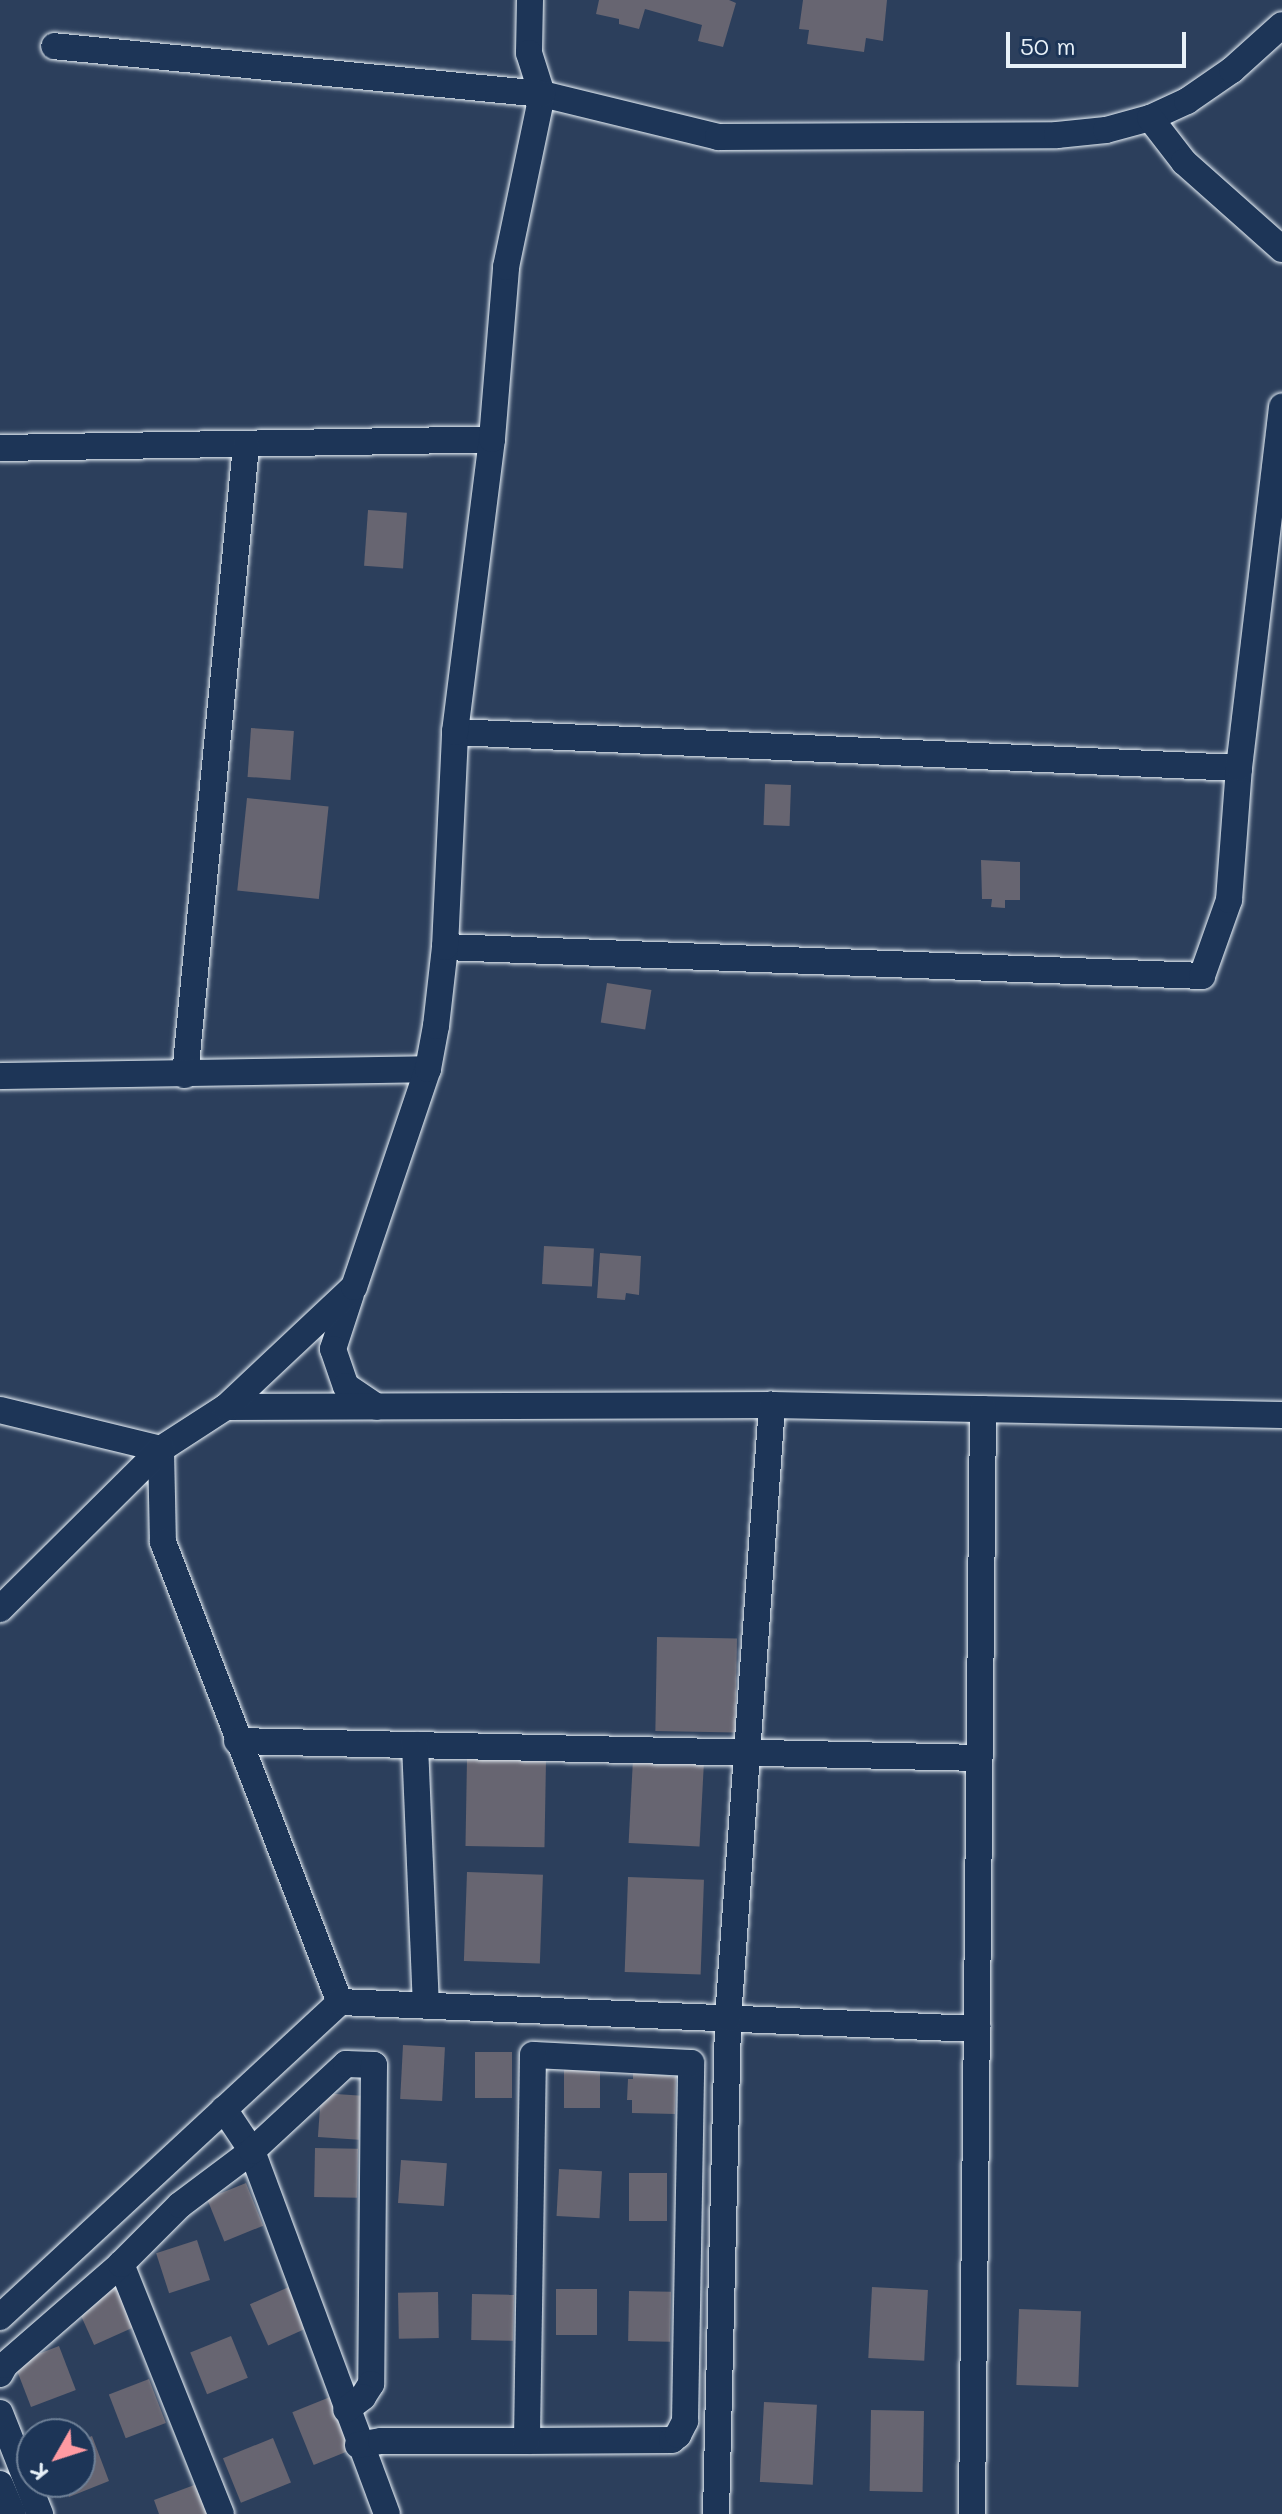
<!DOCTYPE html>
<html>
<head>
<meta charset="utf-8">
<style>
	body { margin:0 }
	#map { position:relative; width:1282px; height:2514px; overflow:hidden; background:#2c3f5c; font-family:Mali,sans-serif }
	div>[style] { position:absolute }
	.building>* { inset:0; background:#676571; transform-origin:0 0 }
	.roads { filter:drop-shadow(0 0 2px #e8f1f8) drop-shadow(0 0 2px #e8f1f8) }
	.minor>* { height:26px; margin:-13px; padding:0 13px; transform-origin:13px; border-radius:13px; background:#1d3557 }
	span { translate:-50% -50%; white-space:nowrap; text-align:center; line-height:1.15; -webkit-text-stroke:8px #1d3557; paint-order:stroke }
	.north { position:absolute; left:16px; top:2418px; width:80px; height:80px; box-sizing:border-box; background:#1d3557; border:2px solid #6e8097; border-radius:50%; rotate:231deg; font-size:22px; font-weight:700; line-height:32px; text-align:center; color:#e8f1f8 }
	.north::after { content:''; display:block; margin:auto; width:28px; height:36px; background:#ff9aa2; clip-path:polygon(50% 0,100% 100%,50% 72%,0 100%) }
	.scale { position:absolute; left:1006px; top:32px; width:180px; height:36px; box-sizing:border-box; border:4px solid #e8f1f8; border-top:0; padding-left:10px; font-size:24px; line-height:28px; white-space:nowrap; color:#e8f1f8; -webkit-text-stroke:6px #1d3557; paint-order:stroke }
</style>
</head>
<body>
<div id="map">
	<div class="building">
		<i style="clip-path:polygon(599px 0,729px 0,736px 3px,723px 47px,698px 41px,702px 25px,645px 9px,639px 29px,619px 24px,619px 19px,596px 14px)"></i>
		<i style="clip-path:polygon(803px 0,887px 0,883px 41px,866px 38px,864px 52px,807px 44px,809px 30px,799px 29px)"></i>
		<i style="left:368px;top:510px;width:39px;height:56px;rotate:4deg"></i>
		<i style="left:251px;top:728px;width:43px;height:49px;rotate:4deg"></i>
		<i style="left:765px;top:784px;width:26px;height:41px;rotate:2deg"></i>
		<i style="left:247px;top:798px;width:82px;height:93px;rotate:6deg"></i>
		<i style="clip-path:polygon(981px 860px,1020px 862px,1020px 900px,1005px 900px,1005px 908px,991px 907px,992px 899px,982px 899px)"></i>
		<i style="left:607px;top:983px;width:45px;height:40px;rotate:9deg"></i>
		<i style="left:544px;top:1246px;width:50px;height:38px;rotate:3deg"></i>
		<i style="clip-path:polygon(600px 1253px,641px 1256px,639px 1295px,626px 1293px,625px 1300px,597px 1298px)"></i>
		<i style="left:657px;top:1637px;width:80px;height:94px;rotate:1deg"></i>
		<i style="left:467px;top:1759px;width:79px;height:87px;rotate:1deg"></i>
		<i style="left:633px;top:1759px;width:71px;height:84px;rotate:3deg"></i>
		<i style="left:467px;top:1872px;width:76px;height:89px;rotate:2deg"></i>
		<i style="left:628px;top:1877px;width:76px;height:95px;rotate:2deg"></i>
		<i style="left:403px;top:2045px;width:42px;height:54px;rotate:3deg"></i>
		<i style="left:475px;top:2052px;width:37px;height:46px"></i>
		<i style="left:564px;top:2061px;width:36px;height:47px"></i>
		<i style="clip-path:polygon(633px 2071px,676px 2077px,675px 2114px,632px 2113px,632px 2100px,627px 2100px,628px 2079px,633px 2079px)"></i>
		<i style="left:321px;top:2093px;width:41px;height:44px;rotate:4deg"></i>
		<i style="left:315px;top:2148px;width:43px;height:49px;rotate:1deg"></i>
		<i style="left:401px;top:2160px;width:46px;height:43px;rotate:4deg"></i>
		<i style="left:559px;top:2169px;width:43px;height:47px;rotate:3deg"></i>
		<i style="left:629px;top:2173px;width:38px;height:48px"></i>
		<i style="left:246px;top:2183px;width:46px;height:42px;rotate:68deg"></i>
		<i style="left:197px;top:2240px;width:42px;height:43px;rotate:72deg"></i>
		<i style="left:116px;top:2286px;width:45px;height:44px;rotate:66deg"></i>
		<i style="left:291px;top:2286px;width:45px;height:45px;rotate:66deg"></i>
		<i style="left:872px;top:2287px;width:56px;height:71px;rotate:3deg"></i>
		<i style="left:556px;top:2289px;width:41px;height:46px"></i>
		<i style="left:629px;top:2291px;width:42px;height:50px;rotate:1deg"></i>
		<i style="left:438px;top:2292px;width:46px;height:40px;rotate:89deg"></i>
		<i style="left:472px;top:2294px;width:42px;height:46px;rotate:1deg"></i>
		<i style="left:1019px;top:2309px;width:62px;height:76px;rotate:2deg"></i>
		<i style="left:231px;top:2336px;width:45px;height:44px;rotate:68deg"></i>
		<i style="left:59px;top:2346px;width:47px;height:48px;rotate:69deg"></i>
		<i style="left:149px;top:2379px;width:47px;height:43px;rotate:69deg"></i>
		<i style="left:335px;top:2395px;width:57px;height:46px;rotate:68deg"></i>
		<i style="left:764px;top:2402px;width:53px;height:80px;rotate:3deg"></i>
		<i style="left:871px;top:2410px;width:53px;height:81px;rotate:1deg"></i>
		<i style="clip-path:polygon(92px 2436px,109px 2481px,69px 2497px,63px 2482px,80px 2482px,80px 2441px)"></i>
		<i style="left:273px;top:2438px;width:48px;height:54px;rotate:68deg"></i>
		<i style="clip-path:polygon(197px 2484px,208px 2514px,159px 2514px,154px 2500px)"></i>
	</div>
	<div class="roads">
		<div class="minor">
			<i style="left:530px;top:0;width:53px;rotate:91.1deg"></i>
			<i style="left:529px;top:53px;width:43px;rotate:72.4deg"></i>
			<i style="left:542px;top:94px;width:181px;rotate:13.7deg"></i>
			<i style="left:718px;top:137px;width:339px;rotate:-0.3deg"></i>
			<i style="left:1057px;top:135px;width:49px;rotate:-5.8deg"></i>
			<i style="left:1106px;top:130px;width:46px;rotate:-15.3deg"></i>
			<i style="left:1150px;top:118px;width:41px;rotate:-24.7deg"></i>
			<i style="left:1187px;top:101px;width:55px;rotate:-34.6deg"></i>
			<i style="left:1232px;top:70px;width:67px;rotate:-42deg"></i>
			<i style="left:1150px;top:118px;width:56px;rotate:52.3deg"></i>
			<i style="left:1184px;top:162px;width:131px;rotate:41.6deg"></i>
			<i style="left:0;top:448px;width:492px;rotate:-1deg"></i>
			<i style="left:455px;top:732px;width:785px;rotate:2.63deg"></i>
			<i style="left:445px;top:947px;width:758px;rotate:2.19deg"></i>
			<i style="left:1202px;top:976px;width:81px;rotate:-70.4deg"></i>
			<i style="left:1229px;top:900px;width:132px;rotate:-85.7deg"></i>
			<i style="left:1239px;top:768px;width:364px;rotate:-83.2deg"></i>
			<i style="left:185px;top:1075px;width:632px;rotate:-84.46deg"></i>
			<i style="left:0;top:1076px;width:428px;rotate:-0.9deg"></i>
			<i style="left:351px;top:1294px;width:58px;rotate:108.1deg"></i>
			<i style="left:333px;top:1349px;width:39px;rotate:71deg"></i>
			<i style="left:346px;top:1386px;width:37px;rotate:34deg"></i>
			<i style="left:226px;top:1407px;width:546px;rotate:-0.21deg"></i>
			<i style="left:772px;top:1405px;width:510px;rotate:1.12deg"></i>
			<i style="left:0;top:1410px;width:166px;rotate:13.6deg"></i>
			<i style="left:161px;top:1449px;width:77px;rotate:-32.9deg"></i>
			<i style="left:226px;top:1407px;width:175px;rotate:-43.2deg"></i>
			<i style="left:354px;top:1287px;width:230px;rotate:-71.3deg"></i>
			<i style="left:428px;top:1069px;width:44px;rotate:-79.5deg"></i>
			<i style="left:436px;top:1026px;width:80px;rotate:-83.5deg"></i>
			<i style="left:445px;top:947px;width:215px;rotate:-87.3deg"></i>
			<i style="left:455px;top:732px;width:295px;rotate:-82.8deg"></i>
			<i style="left:492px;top:439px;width:173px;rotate:-85.3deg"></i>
			<i style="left:506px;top:267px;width:177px;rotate:-78.2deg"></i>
			<i style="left:542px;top:94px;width:490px;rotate:-174.4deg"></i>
			<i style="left:161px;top:1449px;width:93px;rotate:88.8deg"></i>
			<i style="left:163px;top:1542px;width:493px;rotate:69deg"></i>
			<i style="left:0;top:1609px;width:227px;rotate:-44.8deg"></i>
			<i style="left:237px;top:1741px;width:742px;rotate:1.31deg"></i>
			<i style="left:415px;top:1745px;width:260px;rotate:87.6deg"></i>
			<i style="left:224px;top:2109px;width:50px;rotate:56.3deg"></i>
			<i style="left:252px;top:2151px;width:387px;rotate:69.6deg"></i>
			<i style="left:121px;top:2264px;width:269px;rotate:68.2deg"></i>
			<i style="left:0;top:2317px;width:463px;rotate:-42.8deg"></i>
			<i style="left:340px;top:2002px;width:638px;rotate:2.43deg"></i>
			<i style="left:0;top:2374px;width:10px;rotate:-61deg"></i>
			<i style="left:5px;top:2365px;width:154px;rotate:-41deg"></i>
			<i style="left:121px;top:2264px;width:83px;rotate:-45deg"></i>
			<i style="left:180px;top:2205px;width:90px;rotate:-36.9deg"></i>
			<i style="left:252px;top:2151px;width:128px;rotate:-42.8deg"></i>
			<i style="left:346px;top:2064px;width:28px;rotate:2deg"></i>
			<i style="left:374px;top:2065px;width:319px;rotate:90.5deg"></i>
			<i style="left:371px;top:2384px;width:15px;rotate:122deg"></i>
			<i style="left:363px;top:2397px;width:21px;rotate:143deg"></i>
			<i style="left:0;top:2413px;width:109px;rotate:68.4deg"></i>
			<i style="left:358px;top:2445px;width:23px;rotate:-10deg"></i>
			<i style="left:381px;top:2441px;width:146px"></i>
			<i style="left:527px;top:2441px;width:145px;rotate:-0.4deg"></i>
			<i style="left:672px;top:2440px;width:8px;rotate:-40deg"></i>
			<i style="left:678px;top:2435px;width:16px;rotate:-63deg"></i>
			<i style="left:685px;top:2421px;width:358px;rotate:-89deg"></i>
			<i style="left:691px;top:2063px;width:158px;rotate:-177.1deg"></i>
			<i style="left:533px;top:2055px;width:386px;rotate:90.9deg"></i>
			<i style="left:0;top:2484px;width:33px;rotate:67deg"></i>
			<i style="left:716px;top:2514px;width:496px;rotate:-88.6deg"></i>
			<i style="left:728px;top:2018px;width:615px;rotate:-85.89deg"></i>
			<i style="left:972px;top:2514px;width:1105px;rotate:-89.43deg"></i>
		</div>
	</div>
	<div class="north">K</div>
	<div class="scale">50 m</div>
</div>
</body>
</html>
